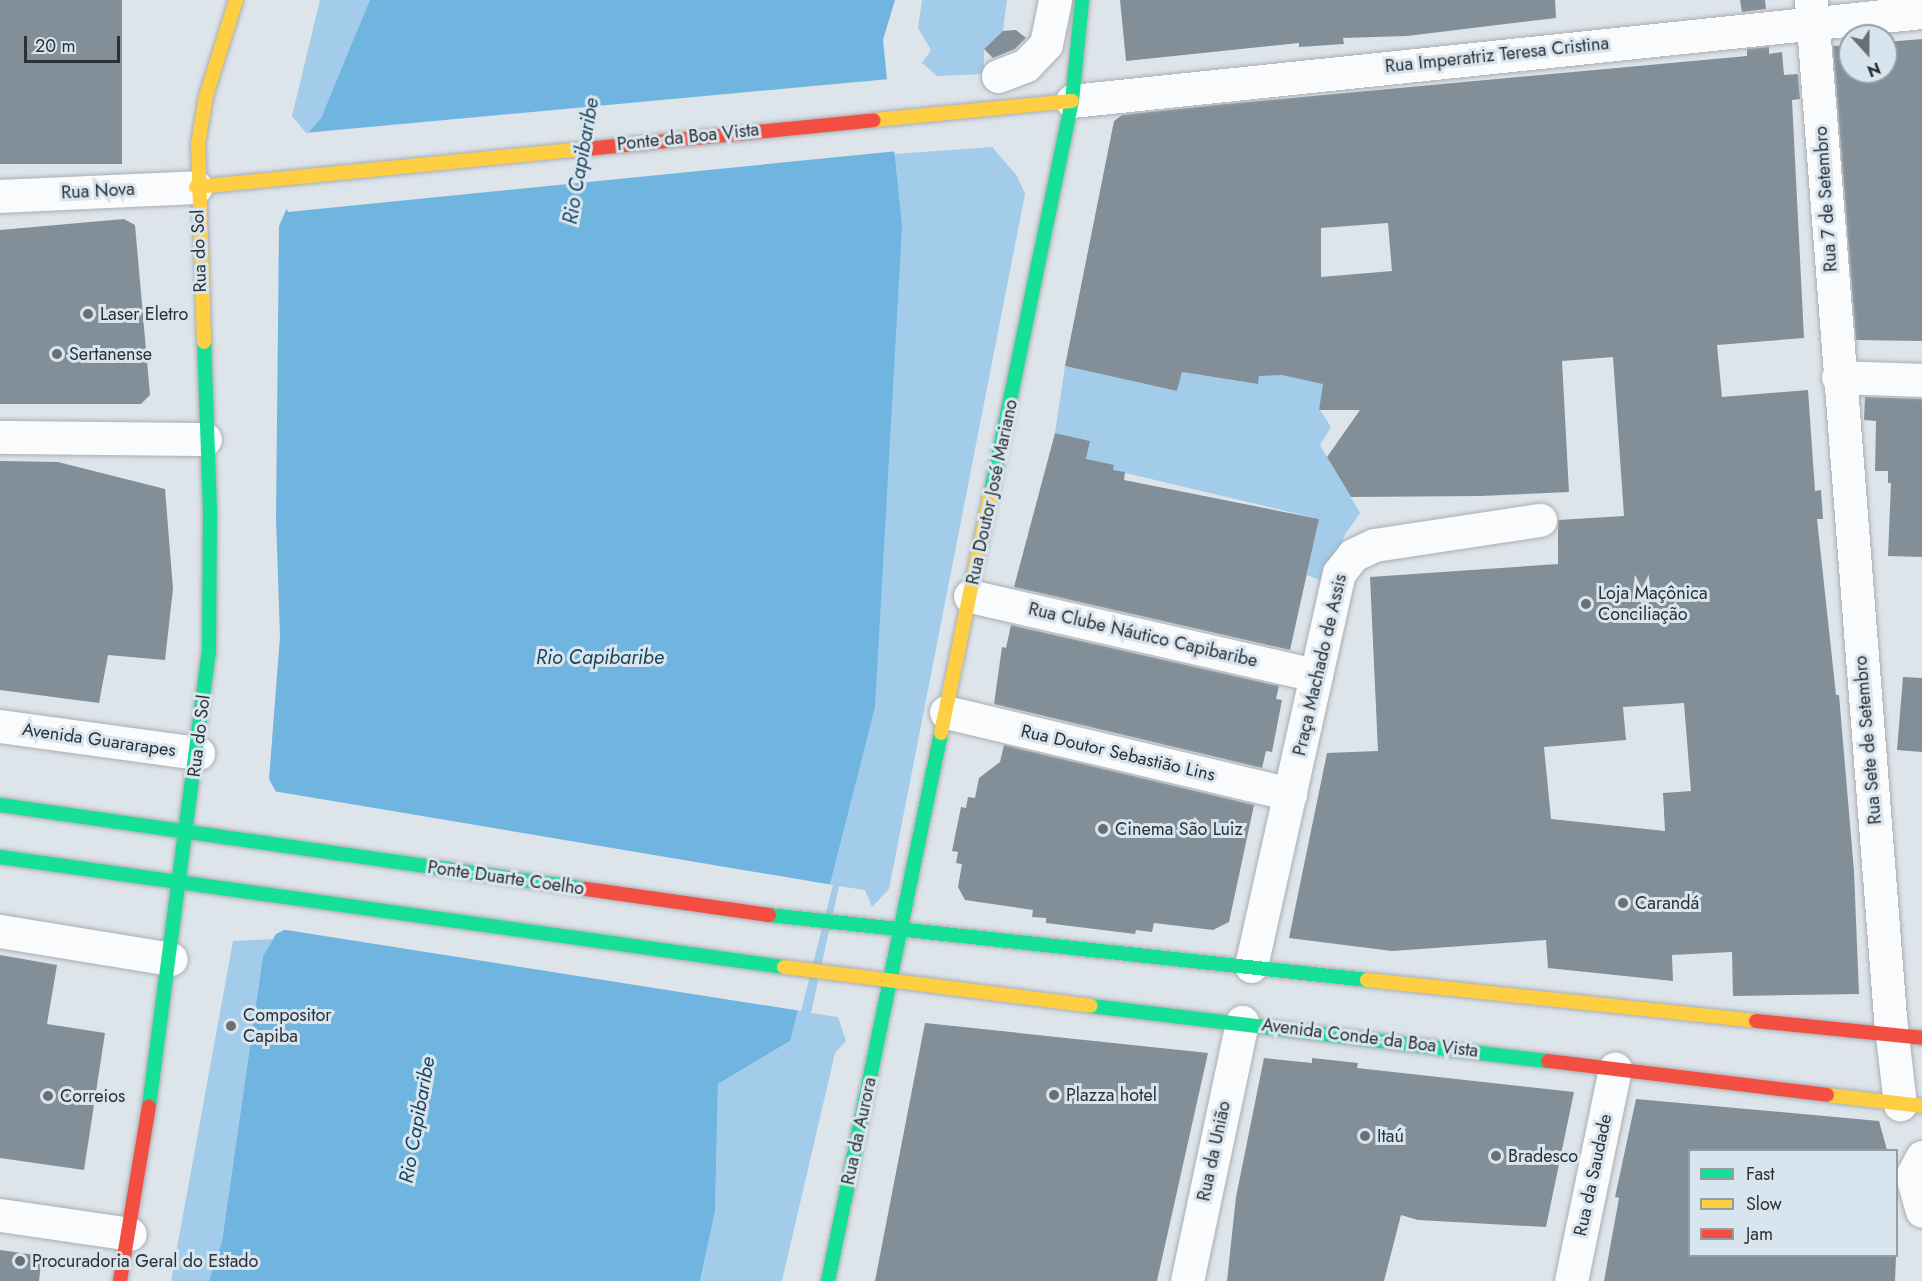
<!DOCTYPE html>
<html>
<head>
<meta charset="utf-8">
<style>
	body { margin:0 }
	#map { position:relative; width:1922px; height:1281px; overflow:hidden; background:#dde4ea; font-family:Jost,sans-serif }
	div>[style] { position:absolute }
	.green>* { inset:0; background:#a2cce9 }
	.water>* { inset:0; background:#70b5e0 }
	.pier>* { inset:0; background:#dde4ea }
	.building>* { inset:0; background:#828f98; transform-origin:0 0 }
	.roads { filter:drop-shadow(0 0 2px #a9aeb2) drop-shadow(0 0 2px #a9aeb2) }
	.street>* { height:33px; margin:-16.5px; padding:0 16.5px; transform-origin:16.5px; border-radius:16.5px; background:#fafbfc }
	.fast>* { height:14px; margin:-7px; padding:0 7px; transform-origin:7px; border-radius:7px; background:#16e098 }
	.slow>* { height:14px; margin:-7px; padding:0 7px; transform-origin:7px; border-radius:7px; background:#ffcf43 }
	.jam>* { height:14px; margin:-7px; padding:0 7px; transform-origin:7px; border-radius:7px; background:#f24e42 }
	.dots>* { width:16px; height:16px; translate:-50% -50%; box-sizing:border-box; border:3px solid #d8e5ef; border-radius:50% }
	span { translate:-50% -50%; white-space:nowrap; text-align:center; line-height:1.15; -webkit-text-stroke:6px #d8e5ef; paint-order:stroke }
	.street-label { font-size:18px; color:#2b3034 }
	.poi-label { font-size:18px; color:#2b3034 }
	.left { translate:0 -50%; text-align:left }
	.water-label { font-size:20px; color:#1a425a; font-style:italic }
	.legend { position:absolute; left:1688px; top:1149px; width:210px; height:108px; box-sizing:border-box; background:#d8e5ef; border:2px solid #939da4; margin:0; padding:8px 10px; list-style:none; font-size:18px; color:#2b3034 }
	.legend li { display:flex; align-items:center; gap:12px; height:30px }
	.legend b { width:30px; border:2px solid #939da4 }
	.north { position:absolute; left:1838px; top:24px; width:60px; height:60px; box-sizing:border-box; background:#d8e5ef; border:2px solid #939da4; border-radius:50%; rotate:159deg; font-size:16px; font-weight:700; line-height:24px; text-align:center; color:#2b3034 }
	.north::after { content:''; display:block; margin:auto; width:21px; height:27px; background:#696f74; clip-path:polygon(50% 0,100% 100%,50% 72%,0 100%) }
	.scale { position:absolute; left:24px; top:36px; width:96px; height:27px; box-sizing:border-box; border:3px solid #2b3034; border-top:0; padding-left:8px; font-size:18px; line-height:21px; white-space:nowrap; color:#2b3034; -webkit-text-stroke:4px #d8e5ef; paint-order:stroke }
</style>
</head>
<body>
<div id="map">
	<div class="green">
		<i style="clip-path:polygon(320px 0,371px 0,321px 118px,307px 134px,292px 116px)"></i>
		<i style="clip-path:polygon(922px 0,1007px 0,1003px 31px,984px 49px,984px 74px,937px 76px,922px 63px,931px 50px,918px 28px)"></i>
		<i style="clip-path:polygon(992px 147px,1017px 176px,1025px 194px,889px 889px,872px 907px,865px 890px,839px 886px,811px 1013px,838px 1017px,846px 1041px,835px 1053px,782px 1281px,700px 1281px,715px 1212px,718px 1084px,790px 1041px,787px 877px,875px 707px,895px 154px)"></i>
		<i style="clip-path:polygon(1065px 366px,1177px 391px,1182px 372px,1257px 384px,1260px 371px,1337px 374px,1322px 393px,1320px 410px,1331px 427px,1320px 445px,1360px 513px,1344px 536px,1328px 583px,1307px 575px,1319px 519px,1113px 470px,1086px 459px,1090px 441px,1055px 433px)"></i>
		<i style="clip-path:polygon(273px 939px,263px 956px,222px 1241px,209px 1281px,171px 1281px,233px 941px)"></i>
	</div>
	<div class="water">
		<i style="clip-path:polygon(370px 0,895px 0,883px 40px,902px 227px,875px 707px,790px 1041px,718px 1084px,715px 1212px,700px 1281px,209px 1281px,222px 1241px,263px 956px,276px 934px,286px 929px,279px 797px,269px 779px,280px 637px,276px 518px,279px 226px,301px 176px,307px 134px,321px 118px)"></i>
	</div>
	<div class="pier">
		<i style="clip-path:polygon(890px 79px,898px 151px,288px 212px,286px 207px,298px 175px,304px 133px)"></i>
		<i style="clip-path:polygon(273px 791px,833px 885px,801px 1011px,280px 929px,283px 928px,279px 811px)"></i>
	</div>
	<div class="building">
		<i style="left:0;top:0;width:122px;height:164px"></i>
		<i style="clip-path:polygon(1120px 0,1555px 0,1556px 18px,1407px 36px,1343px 38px,1344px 44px,1299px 47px,1299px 43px,1126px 61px)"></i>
		<i style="clip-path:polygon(1740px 0,1765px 0,1766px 9px,1742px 12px)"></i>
		<i style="clip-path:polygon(1016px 30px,1026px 38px,1015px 49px,993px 58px,984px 49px,1003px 31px)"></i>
		<i style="clip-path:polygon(1922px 39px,1922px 341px,1856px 340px,1833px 46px,1850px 45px,1850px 72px,1886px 72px,1886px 42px)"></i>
		<i style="clip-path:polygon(evenodd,1769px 47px,1769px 54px,1782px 52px,1784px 75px,1798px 74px,1800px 99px,1792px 100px,1804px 338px,1717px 345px,1722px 397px,1808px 390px,1815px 491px,1821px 490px,1823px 519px,1817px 519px,1836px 695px,1839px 695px,1854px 871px,1859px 994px,1733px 996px,1732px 952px,1672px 955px,1673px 981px,1548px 968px,1546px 940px,1392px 951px,1289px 938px,1327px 753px,1378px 751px,1370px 577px,1558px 564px,1558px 520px,1624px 516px,1613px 357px,1562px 361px,1569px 492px,1480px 496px,1351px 497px,1327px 457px,1360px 410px,1319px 410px,1323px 384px,1282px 375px,1259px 376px,1258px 384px,1182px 372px,1177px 391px,1065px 366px,1114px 121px,1122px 115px,1226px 104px,1747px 56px,1747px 49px,1769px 47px,1388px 223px,1392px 271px,1321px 277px,1321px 228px,1388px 223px,1769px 47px,1684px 703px,1691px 791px,1663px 793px,1665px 831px,1551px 819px,1544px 747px,1626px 740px,1623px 707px,1684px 703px)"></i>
		<i style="clip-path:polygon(124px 219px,135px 225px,150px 395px,141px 404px,0 404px,0 230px)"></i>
		<i style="clip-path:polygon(1865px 397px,1922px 399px,1922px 557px,1888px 556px,1891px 483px,1888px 483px,1888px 471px,1875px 471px,1876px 421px,1864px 420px)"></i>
		<i style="clip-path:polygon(1055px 433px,1090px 441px,1086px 459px,1114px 465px,1113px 470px,1125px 472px,1124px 480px,1319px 519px,1290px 650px,1014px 587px)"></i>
		<i style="clip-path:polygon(0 461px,58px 462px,165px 489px,173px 589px,165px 660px,108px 655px,99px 703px,0 690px)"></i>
		<i style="clip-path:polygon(1011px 625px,1279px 686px,1276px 699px,1282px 700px,1272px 752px,1266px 751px,1262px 768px,994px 704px,1002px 647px,1006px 648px)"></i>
		<i style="clip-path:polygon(1903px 677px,1922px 678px,1922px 752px,1897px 750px)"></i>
		<i style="clip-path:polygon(1004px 745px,1254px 805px,1229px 922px,1213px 930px,1154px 923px,1152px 932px,1136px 930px,1135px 934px,1046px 923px,1046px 918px,1032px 917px,1033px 910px,965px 900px,958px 887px,962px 864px,956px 863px,958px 852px,952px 851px,961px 807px,966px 808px,968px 797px,975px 798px,979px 778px,1000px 762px)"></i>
		<i style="clip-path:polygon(0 955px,57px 965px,47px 1024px,105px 1033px,84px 1170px,0 1158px)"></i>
		<i style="clip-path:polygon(925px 1023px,1208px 1053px,1157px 1281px,875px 1281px)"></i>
		<i style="clip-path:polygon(1264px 1058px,1312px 1063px,1312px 1058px,1358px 1063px,1357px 1068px,1574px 1092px,1546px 1227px,1418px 1220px,1401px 1215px,1384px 1281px,1227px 1281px,1236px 1197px)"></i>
		<i style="clip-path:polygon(1636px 1099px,1879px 1121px,1887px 1150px,1689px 1150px,1689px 1256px,1896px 1256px,1895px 1281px,1604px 1281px,1619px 1198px,1615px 1197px)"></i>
		<i style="clip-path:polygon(0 1250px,42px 1256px,39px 1281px,0 1281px)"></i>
	</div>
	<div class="roads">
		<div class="street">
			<i style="left:1811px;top:0;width:1021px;rotate:85.56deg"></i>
			<i style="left:1890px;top:1018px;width:87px;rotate:83.4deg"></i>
			<i style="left:998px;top:76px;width:30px;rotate:-21deg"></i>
			<i style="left:1026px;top:65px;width:29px;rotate:-46deg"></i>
			<i style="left:1046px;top:44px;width:45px;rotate:-78.4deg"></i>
			<i style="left:1072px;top:101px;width:855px;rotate:-5.98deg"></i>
			<i style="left:0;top:196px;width:196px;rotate:-2.6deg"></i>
			<i style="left:1838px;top:377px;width:84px;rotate:2deg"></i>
			<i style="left:0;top:437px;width:205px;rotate:0.6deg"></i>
			<i style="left:970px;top:596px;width:355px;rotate:12.9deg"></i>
			<i style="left:946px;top:712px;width:354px;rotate:13.4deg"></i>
			<i style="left:0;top:726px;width:200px;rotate:7.8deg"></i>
			<i style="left:0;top:931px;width:173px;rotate:9.3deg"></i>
			<i style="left:1251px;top:966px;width:403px;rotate:-77.4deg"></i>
			<i style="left:1339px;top:573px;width:23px;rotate:-52deg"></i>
			<i style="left:1353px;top:555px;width:23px;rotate:-25deg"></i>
			<i style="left:1374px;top:545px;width:168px;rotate:-8.6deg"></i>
			<i style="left:1922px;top:1157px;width:21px;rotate:118deg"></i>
			<i style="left:1912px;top:1176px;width:36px;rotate:74deg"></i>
			<i style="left:0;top:1215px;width:131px;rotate:8.3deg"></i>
			<i style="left:1187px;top:1281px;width:265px;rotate:-78deg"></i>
			<i style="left:1571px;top:1281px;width:217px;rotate:-78.3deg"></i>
		</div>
		<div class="fast">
			<i style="left:991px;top:492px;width:399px;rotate:-78.3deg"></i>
			<i style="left:1072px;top:101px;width:101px;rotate:-84.3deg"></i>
			<i style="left:0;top:805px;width:592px;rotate:8.16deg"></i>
			<i style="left:0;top:857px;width:792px;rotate:7.99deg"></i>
			<i style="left:769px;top:915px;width:602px;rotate:6.2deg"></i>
			<i style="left:1091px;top:1006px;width:460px;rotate:6.9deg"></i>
			<i style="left:149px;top:1106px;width:458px;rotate:-82.5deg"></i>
			<i style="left:209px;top:652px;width:141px;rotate:-89.6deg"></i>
			<i style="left:210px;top:511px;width:169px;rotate:-92deg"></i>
			<i style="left:828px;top:1281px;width:560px;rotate:-78.35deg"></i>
		</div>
		<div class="slow">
			<i style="left:874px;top:120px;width:199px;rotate:-5.5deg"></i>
			<i style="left:196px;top:187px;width:392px;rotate:-5.6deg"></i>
			<i style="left:204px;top:342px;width:198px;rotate:-91.7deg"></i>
			<i style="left:198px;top:144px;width:49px;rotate:-80.5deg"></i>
			<i style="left:206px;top:96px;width:101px;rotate:-72.6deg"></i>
			<i style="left:941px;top:733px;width:246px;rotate:-78.3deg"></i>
			<i style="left:784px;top:967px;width:309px;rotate:7.2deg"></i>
			<i style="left:1367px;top:980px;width:391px;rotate:6deg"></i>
			<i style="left:1827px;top:1095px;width:96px;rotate:6.6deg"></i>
		</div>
		<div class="jam">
			<i style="left:586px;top:149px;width:289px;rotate:-5.7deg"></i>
			<i style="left:586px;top:889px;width:185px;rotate:8.1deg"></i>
			<i style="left:1756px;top:1021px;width:167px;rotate:5.8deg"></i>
			<i style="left:1548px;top:1061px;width:281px;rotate:6.9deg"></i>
			<i style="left:120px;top:1281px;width:177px;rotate:-80.6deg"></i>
		</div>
	</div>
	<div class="dots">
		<i style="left:88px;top:314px;background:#696f74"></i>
		<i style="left:57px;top:354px;background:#696f74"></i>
		<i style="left:1586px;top:604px;background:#696f74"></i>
		<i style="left:1103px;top:829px;background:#696f74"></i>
		<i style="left:1623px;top:903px;background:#696f74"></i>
		<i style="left:231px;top:1026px;background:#696f74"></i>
		<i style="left:1054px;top:1095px;background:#696f74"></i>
		<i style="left:48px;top:1096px;background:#696f74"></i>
		<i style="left:1365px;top:1136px;background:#696f74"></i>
		<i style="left:1496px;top:1156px;background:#696f74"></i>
		<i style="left:20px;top:1261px;background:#696f74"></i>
	</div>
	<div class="street-label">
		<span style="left:1497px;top:55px;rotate:-6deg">Rua Imperatriz Teresa Cristina</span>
		<span style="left:688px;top:137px;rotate:-6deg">Ponte da Boa Vista</span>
		<span style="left:98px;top:191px;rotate:-3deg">Rua Nova</span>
		<span style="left:1826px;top:199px;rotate:-94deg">Rua 7 de Setembro</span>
		<span style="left:199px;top:251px;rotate:-92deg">Rua do Sol</span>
		<span style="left:992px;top:492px;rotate:-78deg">Rua Doutor José Mariano</span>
		<span style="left:1143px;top:635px;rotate:13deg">Rua Clube Náutico Capibaribe</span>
		<span style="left:1320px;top:665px;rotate:-77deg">Praça Machado de Assis</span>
		<span style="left:199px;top:736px;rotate:-83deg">Rua do Sol</span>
		<span style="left:99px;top:740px;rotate:8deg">Avenida Guararapes</span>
		<span style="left:1868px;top:740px;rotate:-95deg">Rua Sete de Setembro</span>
		<span style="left:1118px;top:753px;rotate:13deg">Rua Doutor Sebastião Lins</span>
		<span style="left:506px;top:878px;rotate:8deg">Ponte Duarte Coelho</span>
		<span style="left:1370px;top:1038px;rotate:7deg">Avenida Conde da Boa Vista</span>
		<span style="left:859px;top:1131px;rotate:-78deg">Rua da Aurora</span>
		<span style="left:1214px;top:1151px;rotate:-78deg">Rua da União</span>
		<span style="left:1593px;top:1175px;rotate:-78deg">Rua da Saudade</span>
	</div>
	<div class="poi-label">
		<span class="left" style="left:100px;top:314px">Laser Eletro</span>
		<span class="left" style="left:69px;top:354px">Sertanense</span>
		<span class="left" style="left:1598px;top:604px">Loja Maçônica<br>Conciliação</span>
		<span class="left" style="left:1115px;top:829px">Cinema São Luiz</span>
		<span class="left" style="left:1635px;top:903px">Carandá</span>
		<span class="left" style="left:243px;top:1026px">Compositor<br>Capiba</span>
		<span class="left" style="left:1066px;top:1095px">Plazza hotel</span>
		<span class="left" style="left:60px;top:1096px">Correios</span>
		<span class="left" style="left:1377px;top:1136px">Itaú</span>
		<span class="left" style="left:1508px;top:1156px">Bradesco</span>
		<span class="left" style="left:32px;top:1261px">Procuradoria Geral do Estado</span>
	</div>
	<div class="water-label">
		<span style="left:581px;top:161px;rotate:-80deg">Rio Capibaribe</span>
		<span style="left:600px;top:657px">Rio Capibaribe</span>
		<span style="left:417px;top:1120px;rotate:-80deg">Rio Capibaribe</span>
	</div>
	<ul class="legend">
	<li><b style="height:8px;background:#16e098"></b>Fast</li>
	<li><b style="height:8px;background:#ffcf43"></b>Slow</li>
	<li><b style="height:8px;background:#f24e42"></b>Jam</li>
	</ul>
	<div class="north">N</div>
	<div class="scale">20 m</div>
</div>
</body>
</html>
